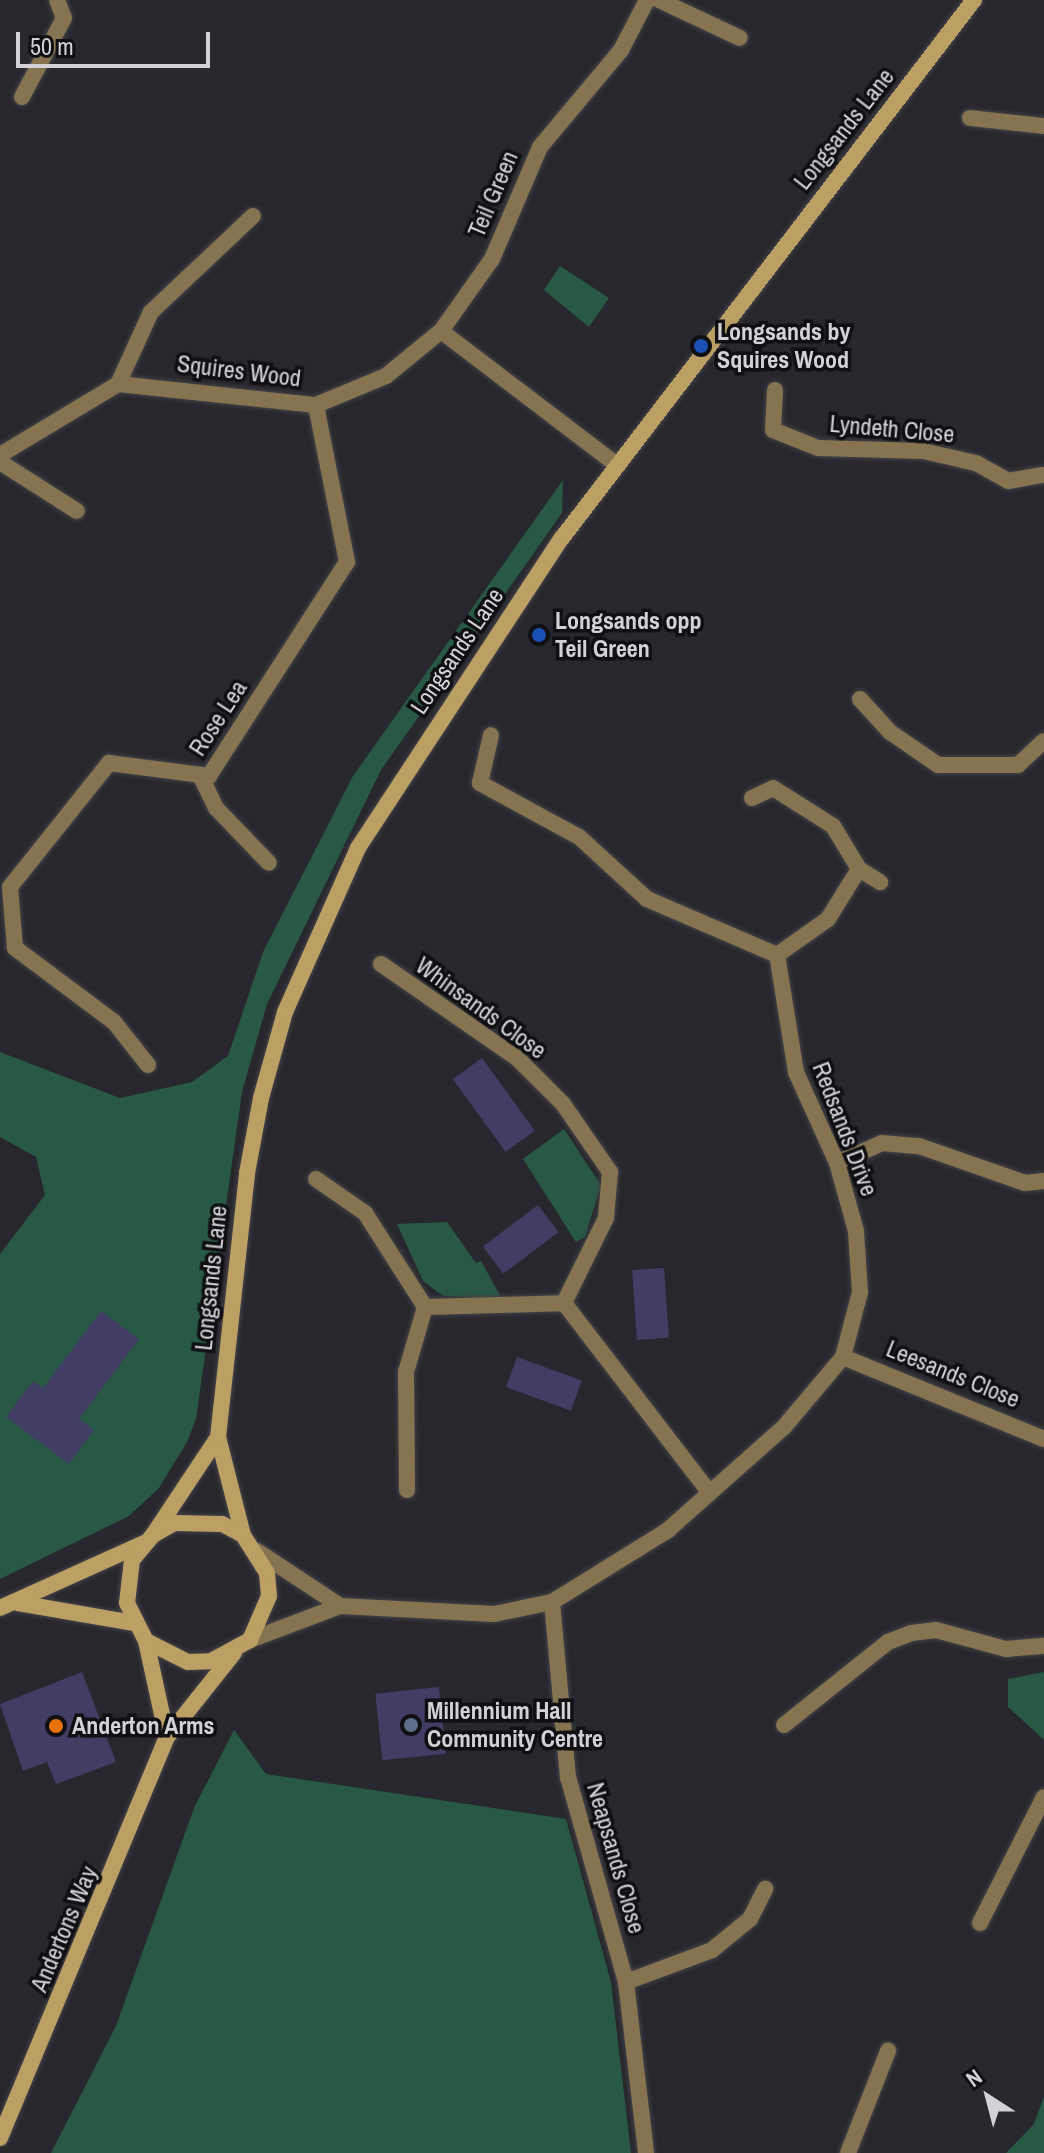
<!DOCTYPE html>
<html>
<head>
<meta charset="utf-8">
<style>
	body { margin:0 }
	#map { position:relative; width:1044px; height:2153px; overflow:hidden; background:#27272d; font-family:"Archivo Narrow",sans-serif }
	div>[style] { position:absolute }
	.green>* { inset:0; background:#275945 }
	.building>* { inset:0; background:#423d64; transform-origin:0 0 }
	.roads { filter:drop-shadow(0 0 2px #424248) drop-shadow(0 0 2px #424248) }
	.street>* { height:16px; margin:-8px; padding:0 8px; transform-origin:8px; border-radius:8px; background:#85744f }
	.secondary>* { height:16px; margin:-8px; padding:0 8px; transform-origin:8px; border-radius:8px; background:#bb9f63 }
	.dots>* { width:22px; height:22px; translate:-50% -50%; box-sizing:border-box; border:4px solid #101013; border-radius:50% }
	span { translate:-50% -50%; white-space:nowrap; text-align:center; line-height:1.15; -webkit-text-stroke:7px #101013; paint-order:stroke }
	.street-label { font-size:24px; color:#d2d1d6 }
	.poi-label { font-size:24px; color:#d2d1d6; font-weight:700 }
	.left { translate:0 -50%; text-align:left }
	.north { position:absolute; left:948px; top:2057px; width:80px; height:80px; -webkit-text-stroke:6px #101013; paint-order:stroke; rotate:324deg; font-size:22px; font-weight:700; line-height:32px; text-align:center; color:#d2d1d6 }
	.north::after { content:''; display:block; margin:auto; width:28px; height:36px; background:#d2d1d6; clip-path:polygon(50% 0,100% 100%,50% 72%,0 100%) }
	.scale { position:absolute; left:16px; top:32px; width:194px; height:36px; box-sizing:border-box; border:4px solid #d2d1d6; border-top:0; padding-left:10px; font-size:24px; line-height:28px; white-space:nowrap; color:#d2d1d6; -webkit-text-stroke:6px #101013; paint-order:stroke }
</style>
</head>
<body>
<div id="map">
	<div class="green">
		<i style="clip-path:polygon(560px 266px,609px 298px,589px 327px,544px 290px)"></i>
		<i style="clip-path:polygon(563px 480px,562px 513px,381px 770px,267px 1004px,242px 1092px,196px 1419px,187px 1442px,159px 1488px,129px 1516px,0 1579px,0 1254px,45px 1195px,36px 1157px,0 1137px,0 1052px,120px 1098px,192px 1082px,228px 1056px,263px 952px,353px 776px)"></i>
		<i style="clip-path:polygon(564px 1129px,601px 1185px,585px 1237px,576px 1242px,523px 1159px)"></i>
		<i style="clip-path:polygon(447px 1222px,476px 1263px,481px 1261px,502px 1299px,443px 1296px,423px 1281px,397px 1224px)"></i>
		<i style="clip-path:polygon(1044px 1672px,1044px 1740px,1008px 1707px,1008px 1679px)"></i>
		<i style="clip-path:polygon(234px 1730px,266px 1774px,566px 1819px,611px 1982px,631px 2153px,51px 2153px,116px 2026px,194px 1808px)"></i>
		<i style="clip-path:polygon(1044px 2096px,1044px 2153px,1006px 2153px,1034px 2124px)"></i>
	</div>
	<div class="building">
		<i style="left:482px;top:1058px;width:90px;height:36px;rotate:54deg"></i>
		<i style="left:538px;top:1205px;width:34px;height:69px;rotate:53deg"></i>
		<i style="left:664px;top:1268px;width:70px;height:32px;rotate:86deg"></i>
		<i style="clip-path:polygon(101px 1311px,139px 1339px,79px 1419px,94px 1430px,69px 1464px,6px 1417px,33px 1381px,43px 1388px)"></i>
		<i style="left:517px;top:1357px;width:69px;height:32px;rotate:20deg"></i>
		<i style="clip-path:polygon(82px 1672px,116px 1762px,56px 1784px,47px 1762px,23px 1771px,0 1704px)"></i>
		<i style="left:439px;top:1687px;width:67px;height:64px;rotate:84deg"></i>
	</div>
	<div class="roads">
		<div class="street">
			<i style="left:659px;top:0;width:89px;rotate:25.1deg"></i>
			<i style="left:22px;top:97px;width:89px;rotate:-62deg"></i>
			<i style="left:64px;top:18px;width:19px;rotate:-111deg"></i>
			<i style="left:970px;top:118px;width:74px;rotate:6.2deg"></i>
			<i style="left:441px;top:331px;width:88px;rotate:-54.7deg"></i>
			<i style="left:492px;top:259px;width:122px;rotate:-66.8deg"></i>
			<i style="left:540px;top:147px;width:126px;rotate:-50.1deg"></i>
			<i style="left:621px;top:50px;width:56px;rotate:-62.5deg"></i>
			<i style="left:118px;top:384px;width:79px;rotate:-65.4deg"></i>
			<i style="left:151px;top:312px;width:140px;rotate:-43.3deg"></i>
			<i style="left:775px;top:390px;width:40px;rotate:92.9deg"></i>
			<i style="left:773px;top:430px;width:48px;rotate:21.8deg"></i>
			<i style="left:818px;top:448px;width:105px;rotate:1.6deg"></i>
			<i style="left:923px;top:451px;width:54px;rotate:12.8deg"></i>
			<i style="left:976px;top:463px;width:37px;rotate:29deg"></i>
			<i style="left:1008px;top:481px;width:35px;rotate:-10deg"></i>
			<i style="left:0;top:455px;width:138px;rotate:-31deg"></i>
			<i style="left:118px;top:384px;width:199px;rotate:6.1deg"></i>
			<i style="left:316px;top:405px;width:76px;rotate:-22.5deg"></i>
			<i style="left:386px;top:376px;width:71px;rotate:-39.3deg"></i>
			<i style="left:441px;top:331px;width:221px;rotate:37.3deg"></i>
			<i style="left:0;top:462px;width:91px;rotate:32.5deg"></i>
			<i style="left:860px;top:699px;width:45px;rotate:47.7deg"></i>
			<i style="left:890px;top:732px;width:58px;rotate:34.5deg"></i>
			<i style="left:938px;top:765px;width:80px"></i>
			<i style="left:1018px;top:765px;width:35px;rotate:-43deg"></i>
			<i style="left:200px;top:775px;width:37px;rotate:64deg"></i>
			<i style="left:216px;top:808px;width:76px;rotate:46.1deg"></i>
			<i style="left:752px;top:798px;width:23px;rotate:-25deg"></i>
			<i style="left:773px;top:788px;width:71px;rotate:32.3deg"></i>
			<i style="left:833px;top:826px;width:50px;rotate:58.8deg"></i>
			<i style="left:859px;top:869px;width:25px;rotate:32deg"></i>
			<i style="left:777px;top:955px;width:62px;rotate:-35.2deg"></i>
			<i style="left:828px;top:919px;width:59px;rotate:-58.2deg"></i>
			<i style="left:381px;top:964px;width:165px;rotate:34.7deg"></i>
			<i style="left:517px;top:1058px;width:65px;rotate:45deg"></i>
			<i style="left:563px;top:1104px;width:83px;rotate:55.3deg"></i>
			<i style="left:610px;top:1172px;width:46px;rotate:95deg"></i>
			<i style="left:606px;top:1218px;width:95px;rotate:116.3deg"></i>
			<i style="left:148px;top:1065px;width:55px;rotate:-128.3deg"></i>
			<i style="left:114px;top:1022px;width:124px;rotate:-143.2deg"></i>
			<i style="left:15px;top:948px;width:61px;rotate:-94.7deg"></i>
			<i style="left:10px;top:887px;width:159px;rotate:-51.4deg"></i>
			<i style="left:109px;top:763px;width:101px;rotate:7.4deg"></i>
			<i style="left:209px;top:776px;width:255px;rotate:-57.2deg"></i>
			<i style="left:347px;top:562px;width:160px;rotate:-101.2deg"></i>
			<i style="left:837px;top:1163px;width:49px;rotate:-24deg"></i>
			<i style="left:882px;top:1143px;width:37px;rotate:5deg"></i>
			<i style="left:919px;top:1146px;width:112px;rotate:19.2deg"></i>
			<i style="left:1025px;top:1183px;width:19px;rotate:-6deg"></i>
			<i style="left:316px;top:1179px;width:60px;rotate:34.8deg"></i>
			<i style="left:365px;top:1213px;width:112px;rotate:57.4deg"></i>
			<i style="left:425px;top:1307px;width:68px;rotate:106.3deg"></i>
			<i style="left:406px;top:1372px;width:118px;rotate:89.5deg"></i>
			<i style="left:425px;top:1307px;width:139px;rotate:-1.6deg"></i>
			<i style="left:564px;top:1303px;width:238px;rotate:52.5deg"></i>
			<i style="left:843px;top:1357px;width:217px;rotate:22.2deg"></i>
			<i style="left:257px;top:1551px;width:100px;rotate:33.5deg"></i>
			<i style="left:552px;top:1602px;width:176px;rotate:84.8deg"></i>
			<i style="left:568px;top:1777px;width:213px;rotate:74.2deg"></i>
			<i style="left:626px;top:1982px;width:172px;rotate:83.3deg"></i>
			<i style="left:250px;top:1640px;width:96px;rotate:-20.7deg"></i>
			<i style="left:340px;top:1606px;width:154px;rotate:3deg"></i>
			<i style="left:494px;top:1614px;width:59px;rotate:-11.7deg"></i>
			<i style="left:552px;top:1602px;width:137px;rotate:-31.8deg"></i>
			<i style="left:668px;top:1530px;width:155px;rotate:-41.6deg"></i>
			<i style="left:784px;top:1427px;width:92px;rotate:-49.9deg"></i>
			<i style="left:843px;top:1357px;width:67px;rotate:-75.3deg"></i>
			<i style="left:860px;top:1292px;width:61px;rotate:-93.8deg"></i>
			<i style="left:856px;top:1231px;width:71px;rotate:-105.6deg"></i>
			<i style="left:837px;top:1163px;width:100px;rotate:-114.3deg"></i>
			<i style="left:796px;top:1072px;width:119px;rotate:-99.2deg"></i>
			<i style="left:777px;top:955px;width:142px;rotate:-156.7deg"></i>
			<i style="left:647px;top:899px;width:92px;rotate:-137.6deg"></i>
			<i style="left:579px;top:837px;width:113px;rotate:-151.4deg"></i>
			<i style="left:480px;top:783px;width:49px;rotate:-77.1deg"></i>
			<i style="left:784px;top:1725px;width:133px;rotate:-38.6deg"></i>
			<i style="left:888px;top:1642px;width:25px;rotate:-21deg"></i>
			<i style="left:911px;top:1633px;width:25px;rotate:-7deg"></i>
			<i style="left:936px;top:1630px;width:73px;rotate:15.2deg"></i>
			<i style="left:1006px;top:1649px;width:38px;rotate:-5deg"></i>
			<i style="left:980px;top:1923px;width:141px;rotate:-63.1deg"></i>
			<i style="left:626px;top:1982px;width:92px;rotate:-20.4deg"></i>
			<i style="left:712px;top:1950px;width:49px;rotate:-39.2deg"></i>
			<i style="left:750px;top:1919px;width:34px;rotate:-63deg"></i>
			<i style="left:848px;top:2153px;width:110px;rotate:-68.6deg"></i>
		</div>
		<div class="secondary">
			<i style="left:218px;top:1437px;width:101px;rotate:75.7deg"></i>
			<i style="left:153px;top:1535px;width:118px;rotate:-56.4deg"></i>
			<i style="left:218px;top:1437px;width:266px;rotate:-83.7deg"></i>
			<i style="left:247px;top:1173px;width:76px;rotate:-79.4deg"></i>
			<i style="left:261px;top:1098px;width:89px;rotate:-74.4deg"></i>
			<i style="left:285px;top:1012px;width:180px;rotate:-66deg"></i>
			<i style="left:358px;top:848px;width:371px;rotate:-56.7deg"></i>
			<i style="left:562px;top:538px;width:678px;rotate:-52.56deg"></i>
			<i style="left:18px;top:1603px;width:118px;rotate:9.8deg"></i>
			<i style="left:0;top:1608px;width:158px;rotate:-24.3deg"></i>
			<i style="left:146px;top:1641px;width:47px;rotate:26.6deg"></i>
			<i style="left:188px;top:1662px;width:23px;rotate:-2deg"></i>
			<i style="left:211px;top:1661px;width:44px;rotate:-28.3deg"></i>
			<i style="left:250px;top:1640px;width:48px;rotate:-66.6deg"></i>
			<i style="left:269px;top:1596px;width:23px;rotate:-95deg"></i>
			<i style="left:267px;top:1573px;width:45px;rotate:-122.3deg"></i>
			<i style="left:243px;top:1535px;width:24px;rotate:-152deg"></i>
			<i style="left:222px;top:1524px;width:48px;rotate:-178.8deg"></i>
			<i style="left:174px;top:1523px;width:24px;rotate:150deg"></i>
			<i style="left:153px;top:1535px;width:33px;rotate:130deg"></i>
			<i style="left:132px;top:1560px;width:43px;rotate:96.6deg"></i>
			<i style="left:127px;top:1603px;width:42px;rotate:63.4deg"></i>
			<i style="left:146px;top:1641px;width:98px;rotate:77.7deg"></i>
			<i style="left:0;top:2138px;width:434px;rotate:-67.4deg"></i>
			<i style="left:167px;top:1737px;width:107px;rotate:-51.4deg"></i>
		</div>
	</div>
	<div class="dots">
		<i style="left:701px;top:346px;background:#1a4fb4"></i>
		<i style="left:539px;top:635px;background:#1a4fb4"></i>
		<i style="left:411px;top:1725px;background:#5c6f8a"></i>
		<i style="left:56px;top:1726px;background:#e8710a"></i>
	</div>
	<div class="street-label">
		<span style="left:844px;top:129px;rotate:-52deg">Longsands Lane</span>
		<span style="left:493px;top:194px;rotate:-67deg">Teil Green</span>
		<span style="left:239px;top:371px;rotate:7deg">Squires Wood</span>
		<span style="left:892px;top:429px;rotate:5deg">Lyndeth Close</span>
		<span style="left:457px;top:651px;rotate:-56deg">Longsands Lane</span>
		<span style="left:218px;top:718px;rotate:-57deg">Rose Lea</span>
		<span style="left:481px;top:1008px;rotate:36deg">Whinsands Close</span>
		<span style="left:845px;top:1129px;rotate:69deg">Redsands Drive</span>
		<span style="left:211px;top:1278px;rotate:-84deg">Longsands Lane</span>
		<span style="left:953px;top:1374px;rotate:22deg">Leesands Close</span>
		<span style="left:616px;top:1858px;rotate:74deg">Neapsands Close</span>
		<span style="left:64px;top:1929px;rotate:-67deg">Andertons Way</span>
	</div>
	<div class="poi-label">
		<span class="left" style="left:717px;top:346px">Longsands by<br>Squires Wood</span>
		<span class="left" style="left:555px;top:635px">Longsands opp<br>Teil Green</span>
		<span class="left" style="left:427px;top:1725px">Millennium Hall<br>Community Centre</span>
		<span class="left" style="left:72px;top:1726px">Anderton Arms</span>
	</div>
	<div class="north">N</div>
	<div class="scale">50 m</div>
</div>
</body>
</html>
